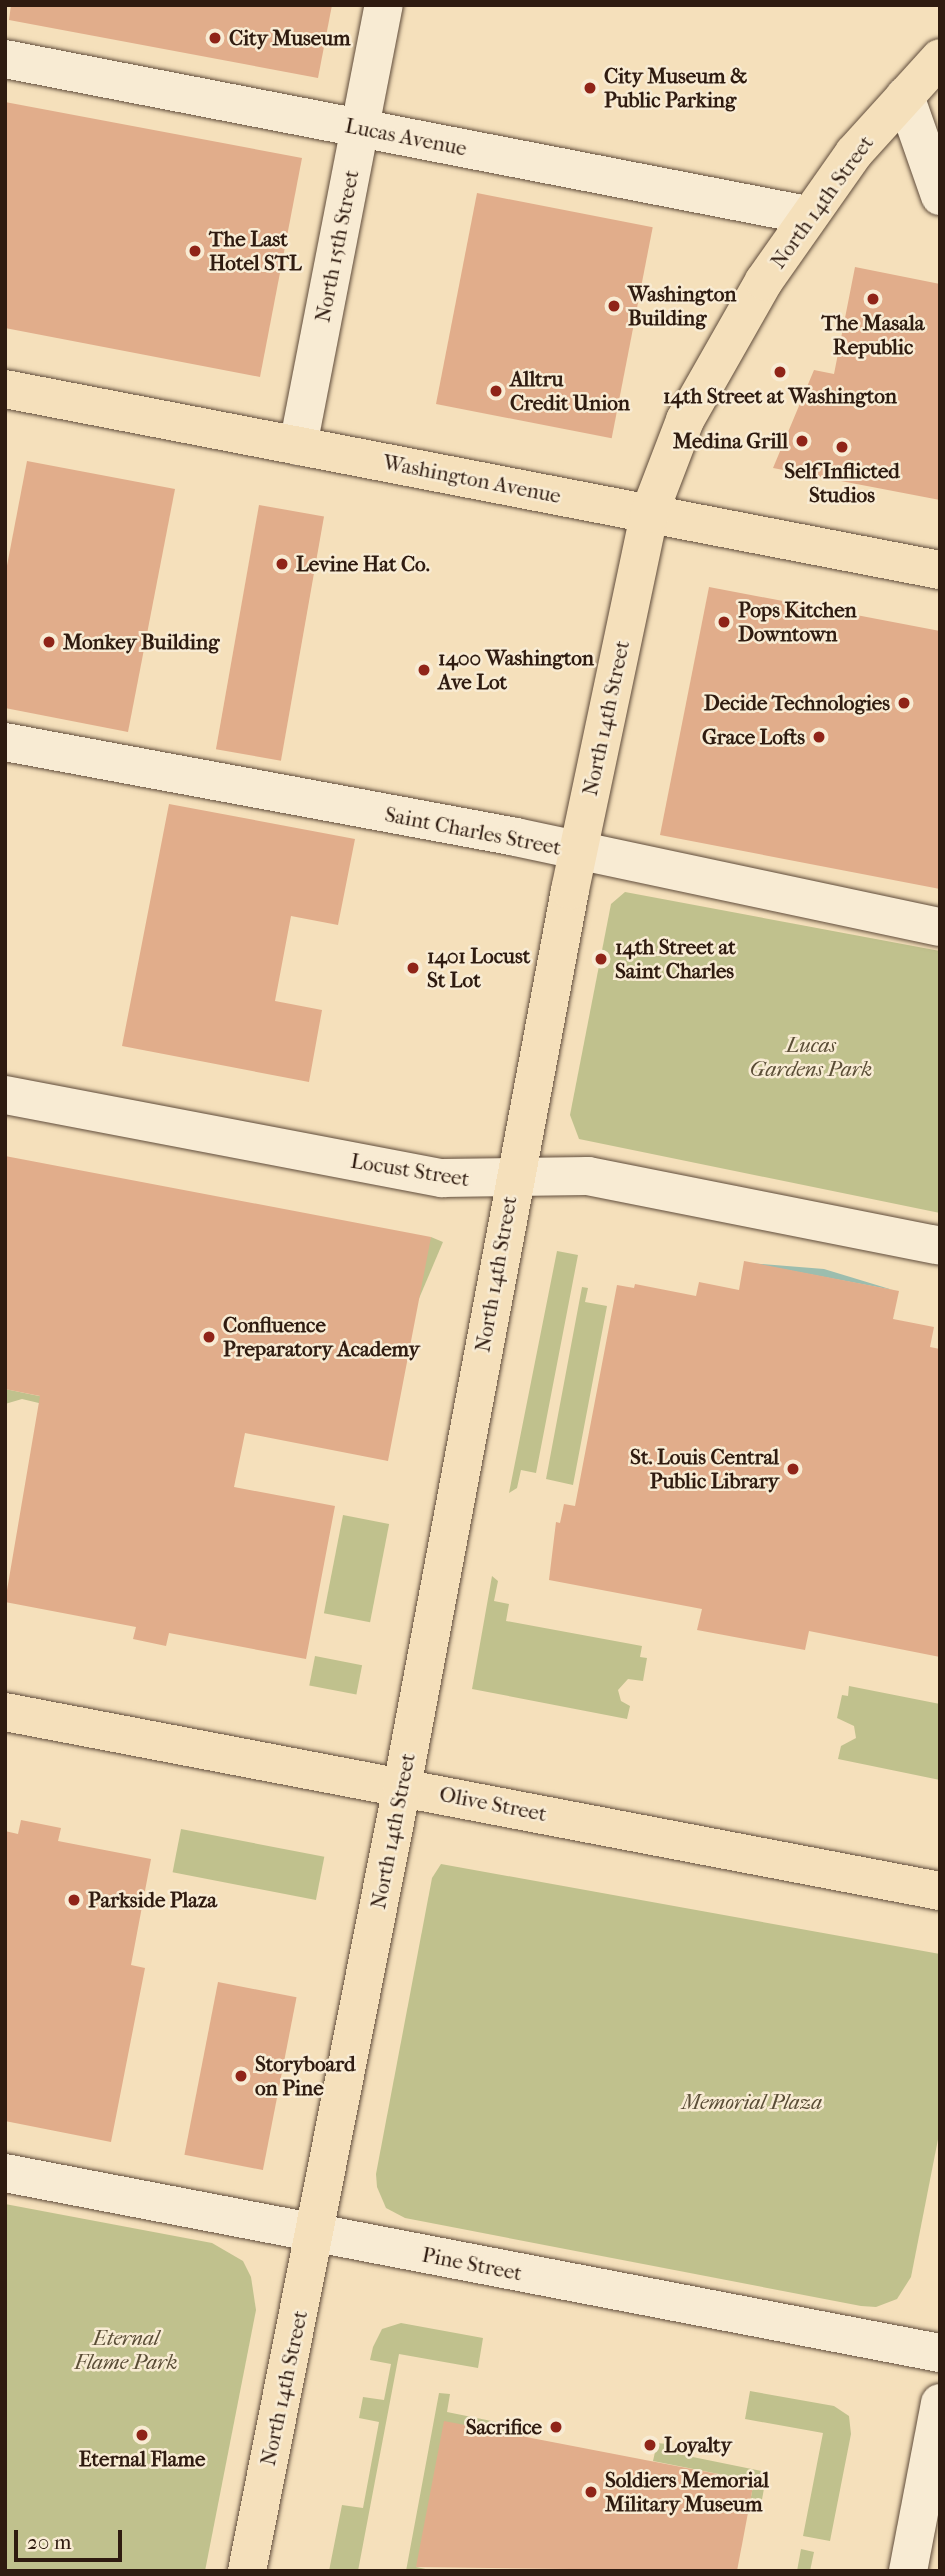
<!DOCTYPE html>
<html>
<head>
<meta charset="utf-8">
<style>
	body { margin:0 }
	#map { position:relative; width:945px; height:2576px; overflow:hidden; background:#f5e0bb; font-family:"IM FELL French Canon",serif }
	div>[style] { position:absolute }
	.green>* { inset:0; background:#c0c18d; transform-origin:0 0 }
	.water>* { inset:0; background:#9cbdae }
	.building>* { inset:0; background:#e1ad8b; transform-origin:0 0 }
	.roads { filter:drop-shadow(0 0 2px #604c3b) drop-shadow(0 0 2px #604c3b) }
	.minor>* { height:38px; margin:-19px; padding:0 19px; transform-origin:19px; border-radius:19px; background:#f8ebd3 }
	.major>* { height:38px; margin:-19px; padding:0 19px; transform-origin:19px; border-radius:19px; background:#f5e0bb }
	.dots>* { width:19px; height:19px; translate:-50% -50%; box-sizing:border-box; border:4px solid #f8ebd3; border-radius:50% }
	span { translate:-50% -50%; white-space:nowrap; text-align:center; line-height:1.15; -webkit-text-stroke:5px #f8ebd3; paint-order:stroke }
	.poi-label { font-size:21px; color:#2f1b10; font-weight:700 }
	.left { translate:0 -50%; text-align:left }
	.right { translate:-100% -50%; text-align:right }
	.street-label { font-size:21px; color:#2f1b10 }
	.park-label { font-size:21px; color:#5a4d36; font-style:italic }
	.frame { position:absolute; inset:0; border:7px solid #2f1b10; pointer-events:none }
	.scale { position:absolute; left:14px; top:2530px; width:108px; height:32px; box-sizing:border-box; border:4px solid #2f1b10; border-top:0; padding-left:9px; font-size:21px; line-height:24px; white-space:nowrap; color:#2f1b10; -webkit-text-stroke:5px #f8ebd3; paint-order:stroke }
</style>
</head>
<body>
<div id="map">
	<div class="green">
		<i style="clip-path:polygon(625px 892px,940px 951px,940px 1213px,579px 1139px,570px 1115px,611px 904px)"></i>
		<i style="left:431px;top:1237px;width:13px;height:85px;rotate:23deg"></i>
		<i style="clip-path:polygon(557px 1251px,578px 1255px,536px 1473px,521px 1470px,517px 1488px,509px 1493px)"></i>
		<i style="clip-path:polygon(582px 1287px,588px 1288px,585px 1302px,607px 1306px,573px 1485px,546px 1479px)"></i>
		<i style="clip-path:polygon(5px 1389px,44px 1397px,43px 1404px,22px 1399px,5px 1404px)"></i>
		<i style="left:343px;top:1515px;width:47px;height:100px;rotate:11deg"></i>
		<i style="clip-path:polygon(492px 1576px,498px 1581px,494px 1601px,509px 1604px,506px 1621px,642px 1646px,640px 1657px,647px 1658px,643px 1681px,628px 1679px,618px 1690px,621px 1701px,630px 1706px,627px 1719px,472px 1689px)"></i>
		<i style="left:315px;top:1656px;width:48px;height:30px;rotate:11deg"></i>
		<i style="clip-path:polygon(849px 1686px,940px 1704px,940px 1780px,838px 1759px,841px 1746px,856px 1738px,854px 1726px,837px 1718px,842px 1695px,848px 1696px)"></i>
		<i style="left:181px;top:1829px;width:146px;height:44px;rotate:11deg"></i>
		<i style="clip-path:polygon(441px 1864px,940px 1954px,940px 2129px,911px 2277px,897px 2299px,876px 2307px,861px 2306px,405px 2218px,386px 2208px,377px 2187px,376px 2174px,432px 1878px)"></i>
		<i style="clip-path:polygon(5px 2204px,212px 2243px,243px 2261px,251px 2277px,256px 2310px,205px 2571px,5px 2571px)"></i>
		<i style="clip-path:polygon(401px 2323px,483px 2338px,478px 2368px,399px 2354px,358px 2571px,329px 2571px,342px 2505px,363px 2508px,379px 2422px,359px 2418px,363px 2397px,384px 2400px,391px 2364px,370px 2360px,373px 2347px,382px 2329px)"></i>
		<i style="clip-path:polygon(750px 2391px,834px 2406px,849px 2416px,851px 2434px,830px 2541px,803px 2536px,823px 2433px,745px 2419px)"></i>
		<i style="clip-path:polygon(439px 2393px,450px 2394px,447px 2412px,526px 2428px,524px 2437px,416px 2567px,435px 2571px,406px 2571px)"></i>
		<i style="clip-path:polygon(657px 2443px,667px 2444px,673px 2453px,767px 2472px,761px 2505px,750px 2502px,754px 2481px,653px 2461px)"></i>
		<i style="clip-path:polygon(801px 2549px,814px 2552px,810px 2571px,797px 2571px)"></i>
	</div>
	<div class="water">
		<i style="clip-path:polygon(750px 1263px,824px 1269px,893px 1290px)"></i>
	</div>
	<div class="building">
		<i style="clip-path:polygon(11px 5px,332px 5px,318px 78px,9px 20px)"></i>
		<i style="clip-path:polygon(5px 102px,302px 158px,260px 377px,5px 328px)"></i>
		<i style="left:477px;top:193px;width:179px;height:215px;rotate:11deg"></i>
		<i style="clip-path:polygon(855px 267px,940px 284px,940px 500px,773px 468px,814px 370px,834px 374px)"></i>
		<i style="clip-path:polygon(27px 461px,175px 489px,128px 732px,5px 708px,5px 576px)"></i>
		<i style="left:259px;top:505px;width:66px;height:248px;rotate:10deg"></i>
		<i style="clip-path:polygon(709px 587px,940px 631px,940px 889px,660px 835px)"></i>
		<i style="clip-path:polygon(169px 804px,355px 839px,338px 925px,291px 916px,275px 1001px,322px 1010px,309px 1082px,122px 1046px)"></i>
		<i style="clip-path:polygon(5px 1156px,431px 1237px,388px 1461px,245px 1433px,234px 1487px,335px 1506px,306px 1659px,169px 1633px,166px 1646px,133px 1639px,136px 1627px,5px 1602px,40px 1396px,5px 1389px)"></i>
		<i style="clip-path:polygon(744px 1261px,899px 1291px,893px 1319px,934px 1327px,930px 1347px,940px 1349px,940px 1657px,809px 1631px,805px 1650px,697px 1630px,702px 1609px,549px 1580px,556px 1522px,560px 1523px,564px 1504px,575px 1506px,617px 1285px,634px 1288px,635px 1284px,696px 1296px,699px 1282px,739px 1290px)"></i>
		<i style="clip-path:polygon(21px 1820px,61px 1828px,58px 1841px,151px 1859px,131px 1965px,145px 1968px,111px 2142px,5px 2121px,5px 1831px,18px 1834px)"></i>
		<i style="left:218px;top:1982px;width:80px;height:176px;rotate:11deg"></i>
		<i style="clip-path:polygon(444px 2421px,754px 2481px,737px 2571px,416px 2567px)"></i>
	</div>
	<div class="roads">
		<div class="minor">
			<i style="left:5px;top:59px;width:817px;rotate:11.01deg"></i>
			<i style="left:905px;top:96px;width:106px;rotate:70.7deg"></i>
			<i style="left:298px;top:446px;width:449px;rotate:-79deg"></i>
			<i style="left:5px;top:742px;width:520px;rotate:10.53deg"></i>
			<i style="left:516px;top:837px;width:433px;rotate:12deg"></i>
			<i style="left:5px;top:1095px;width:445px;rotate:10.8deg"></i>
			<i style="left:442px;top:1178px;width:146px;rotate:-0.8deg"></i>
			<i style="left:588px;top:1176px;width:359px;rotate:11.2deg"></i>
			<i style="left:5px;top:2173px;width:952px;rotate:10.9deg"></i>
			<i style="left:908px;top:2571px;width:171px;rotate:-79.2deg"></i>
		</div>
		<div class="major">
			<i style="left:5px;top:389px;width:952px;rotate:10.96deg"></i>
			<i style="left:5px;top:1712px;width:952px;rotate:10.84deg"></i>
			<i style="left:247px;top:2571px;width:799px;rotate:-78.82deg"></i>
			<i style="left:402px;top:1787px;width:913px;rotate:-79.39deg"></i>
			<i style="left:570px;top:890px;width:384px;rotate:-78.1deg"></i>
			<i style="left:649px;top:514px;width:101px;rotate:-69deg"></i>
			<i style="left:685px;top:420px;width:160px;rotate:-60.4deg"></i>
			<i style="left:764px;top:281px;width:156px;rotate:-54.9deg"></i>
			<i style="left:854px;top:153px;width:128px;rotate:-47.8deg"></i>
		</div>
	</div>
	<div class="dots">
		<i style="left:215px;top:38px;background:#8f2418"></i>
		<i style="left:590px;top:88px;background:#8f2418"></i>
		<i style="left:195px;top:251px;background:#8f2418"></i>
		<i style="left:873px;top:299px;background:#8f2418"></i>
		<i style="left:614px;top:306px;background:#8f2418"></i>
		<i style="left:780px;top:372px;background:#8f2418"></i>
		<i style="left:496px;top:391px;background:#8f2418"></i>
		<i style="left:802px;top:441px;background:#8f2418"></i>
		<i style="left:842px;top:447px;background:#8f2418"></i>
		<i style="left:282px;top:564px;background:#8f2418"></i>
		<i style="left:724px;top:622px;background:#8f2418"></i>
		<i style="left:49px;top:642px;background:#8f2418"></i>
		<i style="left:424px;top:670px;background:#8f2418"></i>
		<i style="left:904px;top:703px;background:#8f2418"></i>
		<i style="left:819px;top:737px;background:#8f2418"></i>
		<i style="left:601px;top:959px;background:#8f2418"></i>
		<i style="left:413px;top:968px;background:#8f2418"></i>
		<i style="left:209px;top:1337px;background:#8f2418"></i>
		<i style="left:793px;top:1469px;background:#8f2418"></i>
		<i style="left:74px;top:1900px;background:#8f2418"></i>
		<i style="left:241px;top:2076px;background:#8f2418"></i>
		<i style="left:556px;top:2427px;background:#8f2418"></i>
		<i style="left:142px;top:2435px;background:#8f2418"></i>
		<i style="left:650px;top:2445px;background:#8f2418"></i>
		<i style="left:591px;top:2492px;background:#8f2418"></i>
	</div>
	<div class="poi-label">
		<span class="left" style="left:229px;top:38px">City Museum</span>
		<span class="left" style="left:604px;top:88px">City Museum &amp;<br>Public Parking</span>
		<span class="left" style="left:209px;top:251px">The Last<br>Hotel STL</span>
		<span class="left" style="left:628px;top:306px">Washington<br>Building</span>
		<span style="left:873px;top:335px">The Masala<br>Republic</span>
		<span class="left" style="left:510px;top:391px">Alltru<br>Credit Union</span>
		<span style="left:780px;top:396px">14th Street at Washington</span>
		<span class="right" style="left:788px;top:441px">Medina Grill</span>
		<span style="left:842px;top:483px">Self Inflicted<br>Studios</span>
		<span class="left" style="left:296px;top:564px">Levine Hat Co.</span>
		<span class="left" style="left:738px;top:622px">Pops Kitchen<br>Downtown</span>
		<span class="left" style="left:63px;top:642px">Monkey Building</span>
		<span class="left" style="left:438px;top:670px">1400 Washington<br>Ave Lot</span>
		<span class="right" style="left:890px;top:703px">Decide Technologies</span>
		<span class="right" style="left:805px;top:737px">Grace Lofts</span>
		<span class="left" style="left:615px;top:959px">14th Street at<br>Saint Charles</span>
		<span class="left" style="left:427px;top:968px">1401 Locust<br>St Lot</span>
		<span class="left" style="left:223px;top:1337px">Confluence<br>Preparatory Academy</span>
		<span class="right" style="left:779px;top:1469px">St. Louis Central<br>Public Library</span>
		<span class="left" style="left:88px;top:1900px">Parkside Plaza</span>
		<span class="left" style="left:255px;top:2076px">Storyboard<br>on Pine</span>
		<span class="right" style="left:542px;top:2427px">Sacrifice</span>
		<span class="left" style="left:664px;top:2445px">Loyalty</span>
		<span style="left:142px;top:2459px">Eternal Flame</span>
		<span class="left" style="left:605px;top:2492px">Soldiers Memorial<br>Military Museum</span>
	</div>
	<div class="street-label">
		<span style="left:406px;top:137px;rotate:11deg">Lucas Avenue</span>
		<span style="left:822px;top:202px;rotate:-54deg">North 14th Street</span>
		<span style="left:337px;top:246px;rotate:-79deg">North 15th Street</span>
		<span style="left:472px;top:479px;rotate:11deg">Washington Avenue</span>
		<span style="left:606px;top:718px;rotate:-78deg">North 14th Street</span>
		<span style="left:473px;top:831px;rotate:11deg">Saint Charles Street</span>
		<span style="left:410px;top:1170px;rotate:9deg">Locust Street</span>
		<span style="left:496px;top:1274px;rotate:-80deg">North 14th Street</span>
		<span style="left:493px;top:1804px;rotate:11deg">Olive Street</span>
		<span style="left:393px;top:1831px;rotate:-79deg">North 14th Street</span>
		<span style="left:472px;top:2264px;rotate:11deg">Pine Street</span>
		<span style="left:284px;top:2388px;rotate:-78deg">North 14th Street</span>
	</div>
	<div class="park-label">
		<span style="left:811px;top:1057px">Lucas<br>Gardens Park</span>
		<span style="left:752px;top:2102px">Memorial Plaza</span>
		<span style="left:126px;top:2350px">Eternal<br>Flame Park</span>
	</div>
	<div class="frame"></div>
	<div class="scale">20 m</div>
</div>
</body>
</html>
